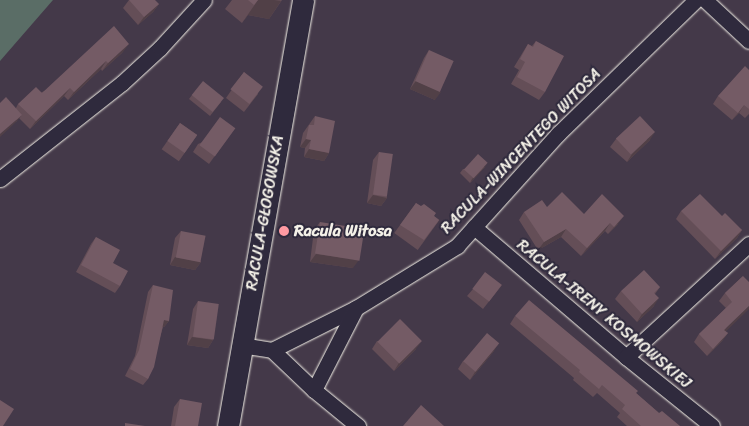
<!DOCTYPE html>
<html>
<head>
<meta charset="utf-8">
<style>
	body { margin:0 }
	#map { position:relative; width:749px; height:426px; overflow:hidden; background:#443949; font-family:Sriracha,sans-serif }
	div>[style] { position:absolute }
	.green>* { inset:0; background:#5a6d66 }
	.roads { filter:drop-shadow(0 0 1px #f4f1e8) drop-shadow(0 0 1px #f4f1e8) }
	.street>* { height:15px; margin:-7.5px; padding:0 7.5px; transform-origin:7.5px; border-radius:7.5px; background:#2f2a3d }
	.secondary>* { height:21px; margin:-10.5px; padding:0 10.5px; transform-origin:10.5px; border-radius:10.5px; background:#2f2a3d }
	.wall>* { inset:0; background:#644e57; transform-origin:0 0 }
	.shaded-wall>* { inset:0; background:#514047 }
	.building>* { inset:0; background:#745b65; transform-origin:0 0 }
	.dots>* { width:14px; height:14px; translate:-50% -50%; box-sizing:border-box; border:2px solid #2f2a3d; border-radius:50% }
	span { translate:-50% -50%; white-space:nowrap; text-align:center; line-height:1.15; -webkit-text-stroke:4px #2f2a3d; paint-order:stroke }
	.street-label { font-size:16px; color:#f4f1e8 }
	.poi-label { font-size:16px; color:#f4f1e8; font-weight:700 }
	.left { translate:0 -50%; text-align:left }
</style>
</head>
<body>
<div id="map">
	<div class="green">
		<i style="clip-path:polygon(0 0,53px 0,0 61px)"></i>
	</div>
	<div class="roads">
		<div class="street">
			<i style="left:705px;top:0;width:60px;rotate:43deg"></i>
			<i style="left:0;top:179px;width:155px;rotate:-38.2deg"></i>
			<i style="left:122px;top:83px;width:52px;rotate:-42.6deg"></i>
			<i style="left:160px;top:48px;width:65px;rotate:-47.5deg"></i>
			<i style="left:474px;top:227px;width:200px;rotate:40.5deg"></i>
			<i style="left:626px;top:357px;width:110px;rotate:38.7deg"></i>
			<i style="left:241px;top:345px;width:31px;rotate:9deg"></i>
			<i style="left:272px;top:350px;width:94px;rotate:-26.6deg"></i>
			<i style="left:356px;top:308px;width:119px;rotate:-31.5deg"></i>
			<i style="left:457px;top:246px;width:151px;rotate:-48deg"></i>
			<i style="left:558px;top:134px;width:192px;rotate:-44.2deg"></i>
			<i style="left:272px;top:350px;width:58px;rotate:43.6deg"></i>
			<i style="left:314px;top:390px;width:57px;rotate:39.3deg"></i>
			<i style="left:626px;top:357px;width:167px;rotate:-42.6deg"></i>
			<i style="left:314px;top:390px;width:92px;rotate:-62.9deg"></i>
		</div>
		<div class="secondary">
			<i style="left:228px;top:426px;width:433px;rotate:-80deg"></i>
		</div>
	</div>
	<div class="wall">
		<i style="clip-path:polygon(129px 0,159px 4px,153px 12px,138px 25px,123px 8px)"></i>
		<i style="clip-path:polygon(232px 0,282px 0,269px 19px,248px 15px,242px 23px,225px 9px)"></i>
		<i style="clip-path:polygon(536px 41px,545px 92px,539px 100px,511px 84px,519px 70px,514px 67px,523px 52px,528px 44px,532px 46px)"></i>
		<i style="clip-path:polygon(429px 50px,435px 100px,410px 89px,424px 58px)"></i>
		<i style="clip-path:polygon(123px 52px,102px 71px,101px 69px,68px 100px,64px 96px,30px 129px,19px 118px,16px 122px,16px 108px,18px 104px)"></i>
		<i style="clip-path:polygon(749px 70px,749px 114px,745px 118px,739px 113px,732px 120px,713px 104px,718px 96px)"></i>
		<i style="clip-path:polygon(244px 72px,258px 94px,244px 112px,226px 98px)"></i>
		<i style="clip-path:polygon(192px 95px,221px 102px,210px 116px,189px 99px)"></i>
		<i style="clip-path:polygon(315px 116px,329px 153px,324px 161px,304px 157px,305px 148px,300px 147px,303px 133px)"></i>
		<i style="left:180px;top:123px;width:21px;height:32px;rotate:35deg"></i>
		<i style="clip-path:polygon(235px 128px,209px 164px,193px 152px,198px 144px)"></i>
		<i style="clip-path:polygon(616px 139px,650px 140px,627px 162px,610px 147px)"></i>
		<i style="clip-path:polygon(379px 152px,387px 198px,381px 206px,367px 203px,373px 160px)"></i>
		<i style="clip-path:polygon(485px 167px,470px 183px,460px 173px,463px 169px)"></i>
		<i style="left:416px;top:203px;width:29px;height:37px;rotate:36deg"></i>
		<i style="clip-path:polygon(547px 207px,584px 214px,618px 224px,608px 234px,605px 231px,581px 256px,561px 237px,538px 250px,519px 220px,524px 212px)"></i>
		<i style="clip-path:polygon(681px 211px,722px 216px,742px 230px,737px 238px,715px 259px,676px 219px)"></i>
		<i style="clip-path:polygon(320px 222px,353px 268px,310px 262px,314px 230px)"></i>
		<i style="clip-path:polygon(181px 231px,201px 262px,195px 270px,170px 265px,175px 238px)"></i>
		<i style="clip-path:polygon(96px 237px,113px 263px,120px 286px,115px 293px,76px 272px,91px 244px)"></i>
		<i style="clip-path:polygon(743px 276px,725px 331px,728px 333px,722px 341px,707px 356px,694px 342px,699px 334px,726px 308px,719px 301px,725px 293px)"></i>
		<i style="clip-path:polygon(153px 285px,169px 321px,164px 327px,163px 327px,148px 379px,143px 385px,125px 376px,135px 356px,148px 292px)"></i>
		<i style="clip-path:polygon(502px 285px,483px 309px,467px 296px,473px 289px)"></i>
		<i style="clip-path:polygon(660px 287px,655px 294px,654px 306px,637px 322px,615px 299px,621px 291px)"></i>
		<i style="clip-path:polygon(198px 301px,213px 340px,208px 348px,187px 345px,193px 309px)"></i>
		<i style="clip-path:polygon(515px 316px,636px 393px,659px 413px,680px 426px,627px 426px,617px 417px,620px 413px,597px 393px,593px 397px,573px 380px,574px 378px,510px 324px)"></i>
		<i style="clip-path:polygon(377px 341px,416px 349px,394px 371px,372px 349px)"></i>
		<i style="clip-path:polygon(494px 351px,470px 380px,458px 369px,463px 361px)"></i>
		<i style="clip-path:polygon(180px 399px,198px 426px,171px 426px,174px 407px)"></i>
	</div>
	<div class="shaded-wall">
		<i style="clip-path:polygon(258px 0,274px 0,281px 1px,269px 19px,248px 15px,242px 23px)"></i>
		<i style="clip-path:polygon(159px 4px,153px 12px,138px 25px,144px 17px)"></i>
		<i style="clip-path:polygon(129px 44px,123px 52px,102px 71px,108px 63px)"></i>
		<i style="clip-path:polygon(106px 61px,101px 69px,68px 100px,74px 92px)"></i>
		<i style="clip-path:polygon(416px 81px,441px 92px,435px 100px,410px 89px)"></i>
		<i style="clip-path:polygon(70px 88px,64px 96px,30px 129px,36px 121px)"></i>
		<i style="clip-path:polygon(744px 105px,739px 113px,732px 120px,738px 113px)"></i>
		<i style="clip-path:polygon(22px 115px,16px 122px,0 137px,0 134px)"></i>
		<i style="clip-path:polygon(655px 132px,650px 140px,627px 162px,632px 154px)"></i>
		<i style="clip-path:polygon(306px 139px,311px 140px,305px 148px,300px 147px)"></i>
		<i style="clip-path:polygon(309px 149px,329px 153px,324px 161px,304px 157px)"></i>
		<i style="clip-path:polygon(488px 163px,485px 167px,470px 183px,472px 179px)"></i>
		<i style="clip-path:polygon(373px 195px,387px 198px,381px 206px,367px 203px)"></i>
		<i style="clip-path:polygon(624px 216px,618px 224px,608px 234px,614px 227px)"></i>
		<i style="clip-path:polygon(610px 223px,605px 231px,581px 256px,587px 248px)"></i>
		<i style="clip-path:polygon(566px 229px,561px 237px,538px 250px,544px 242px)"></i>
		<i style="clip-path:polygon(742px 230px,737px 238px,715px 259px,721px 251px)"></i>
		<i style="clip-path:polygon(316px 254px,359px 260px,353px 268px,310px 262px)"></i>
		<i style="clip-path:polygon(175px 257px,201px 262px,195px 270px,170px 265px)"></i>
		<i style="clip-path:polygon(659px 298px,654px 306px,637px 322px,642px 314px)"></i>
		<i style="clip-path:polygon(749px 306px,749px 309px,719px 338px,724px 330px)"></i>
		<i style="clip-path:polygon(164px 320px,169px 321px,164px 327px,159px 326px)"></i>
		<i style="clip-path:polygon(728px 333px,722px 341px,707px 356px,713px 349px)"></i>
		<i style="clip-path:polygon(192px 337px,213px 340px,208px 348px,187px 345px)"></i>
		<i style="clip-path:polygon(422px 341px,416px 349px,394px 371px,399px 363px)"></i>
		<i style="clip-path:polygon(499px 343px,494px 351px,470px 380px,475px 372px)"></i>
	</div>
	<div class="building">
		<i style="clip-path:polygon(129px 0,155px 0,159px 4px,144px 17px)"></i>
		<i style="clip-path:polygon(248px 0,258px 0,254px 5px)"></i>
		<i style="clip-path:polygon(114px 26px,129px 44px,108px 63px,106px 61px,74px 92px,70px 88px,36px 121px,18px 104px,36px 87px,42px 93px)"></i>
		<i style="clip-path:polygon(536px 41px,564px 56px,545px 92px,517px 77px,525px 62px,520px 59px,528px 44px,533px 47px)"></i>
		<i style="left:429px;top:50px;width:27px;height:34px;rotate:24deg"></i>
		<i style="clip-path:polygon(745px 66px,749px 70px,749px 109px,744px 105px,738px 113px,718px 96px)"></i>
		<i style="left:244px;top:72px;width:24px;height:22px;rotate:38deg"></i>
		<i style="left:203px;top:81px;width:27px;height:18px;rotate:39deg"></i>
		<i style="clip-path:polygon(6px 97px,22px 115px,0 134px,0 103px)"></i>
		<i style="clip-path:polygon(315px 116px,335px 121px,329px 153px,309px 149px,311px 140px,306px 139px,309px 125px,314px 125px)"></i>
		<i style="left:640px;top:116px;width:22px;height:33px;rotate:47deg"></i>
		<i style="left:220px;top:117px;width:19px;height:35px;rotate:36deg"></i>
		<i style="left:180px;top:123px;width:21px;height:22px;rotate:35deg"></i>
		<i style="left:379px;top:152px;width:14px;height:43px;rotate:8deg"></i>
		<i style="left:478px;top:154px;width:13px;height:21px;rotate:42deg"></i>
		<i style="clip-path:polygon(562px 192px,584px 214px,602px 194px,624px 216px,614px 227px,610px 223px,587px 248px,566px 229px,544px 242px,524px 212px,542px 200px,547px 207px)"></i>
		<i style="clip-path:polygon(700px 194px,722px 216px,725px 213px,742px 230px,721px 251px,681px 211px)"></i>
		<i style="clip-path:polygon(416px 203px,421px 206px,424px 204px,436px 213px,434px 216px,439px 220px,424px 240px,400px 225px)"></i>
		<i style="left:320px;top:222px;width:45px;height:32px;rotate:9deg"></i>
		<i style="left:181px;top:231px;width:25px;height:27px;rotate:11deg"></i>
		<i style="clip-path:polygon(96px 237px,120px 250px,113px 263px,128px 271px,120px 286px,81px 265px)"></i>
		<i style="clip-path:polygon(644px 270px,660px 287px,654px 293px,659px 298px,642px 314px,621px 291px)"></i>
		<i style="left:485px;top:272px;width:21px;height:21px;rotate:37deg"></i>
		<i style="clip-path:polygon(743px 276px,749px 282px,749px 306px,724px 330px,728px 333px,713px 349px,699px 334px,732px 302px,725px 293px)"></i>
		<i style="clip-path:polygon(153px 285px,173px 290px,169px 321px,164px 320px,154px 367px,148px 379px,130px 369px,139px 350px)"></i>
		<i style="clip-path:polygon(529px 300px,638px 391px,636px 393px,659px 413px,662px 411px,680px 426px,641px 426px,622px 409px,625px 405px,602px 385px,599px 389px,579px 372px,580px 370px,515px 316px)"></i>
		<i style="left:198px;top:301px;width:21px;height:36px;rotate:8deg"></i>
		<i style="left:400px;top:319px;width:31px;height:32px;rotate:45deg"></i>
		<i style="left:487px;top:333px;width:16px;height:37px;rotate:40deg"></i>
		<i style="clip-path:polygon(180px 399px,202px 403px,198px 426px,175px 426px)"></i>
		<i style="clip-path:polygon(0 400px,14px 409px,3px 426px,0 426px)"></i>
		<i style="clip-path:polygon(421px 405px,444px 426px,403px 426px)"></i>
		<i style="clip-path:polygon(125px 423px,145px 426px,125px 426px)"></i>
	</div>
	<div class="dots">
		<i style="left:284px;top:231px;background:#ff9aa2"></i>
	</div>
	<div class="street-label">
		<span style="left:521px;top:151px;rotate:-46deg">RACULA-WINCENTEGO WITOSA</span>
		<span style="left:265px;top:213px;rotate:-80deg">RACULA-GŁOGOWSKA</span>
		<span style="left:604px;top:314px;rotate:40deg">RACULA-IRENY KOSMOWSKIEJ</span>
	</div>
	<div class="poi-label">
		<span class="left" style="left:294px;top:231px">Racula Witosa</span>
	</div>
</div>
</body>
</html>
